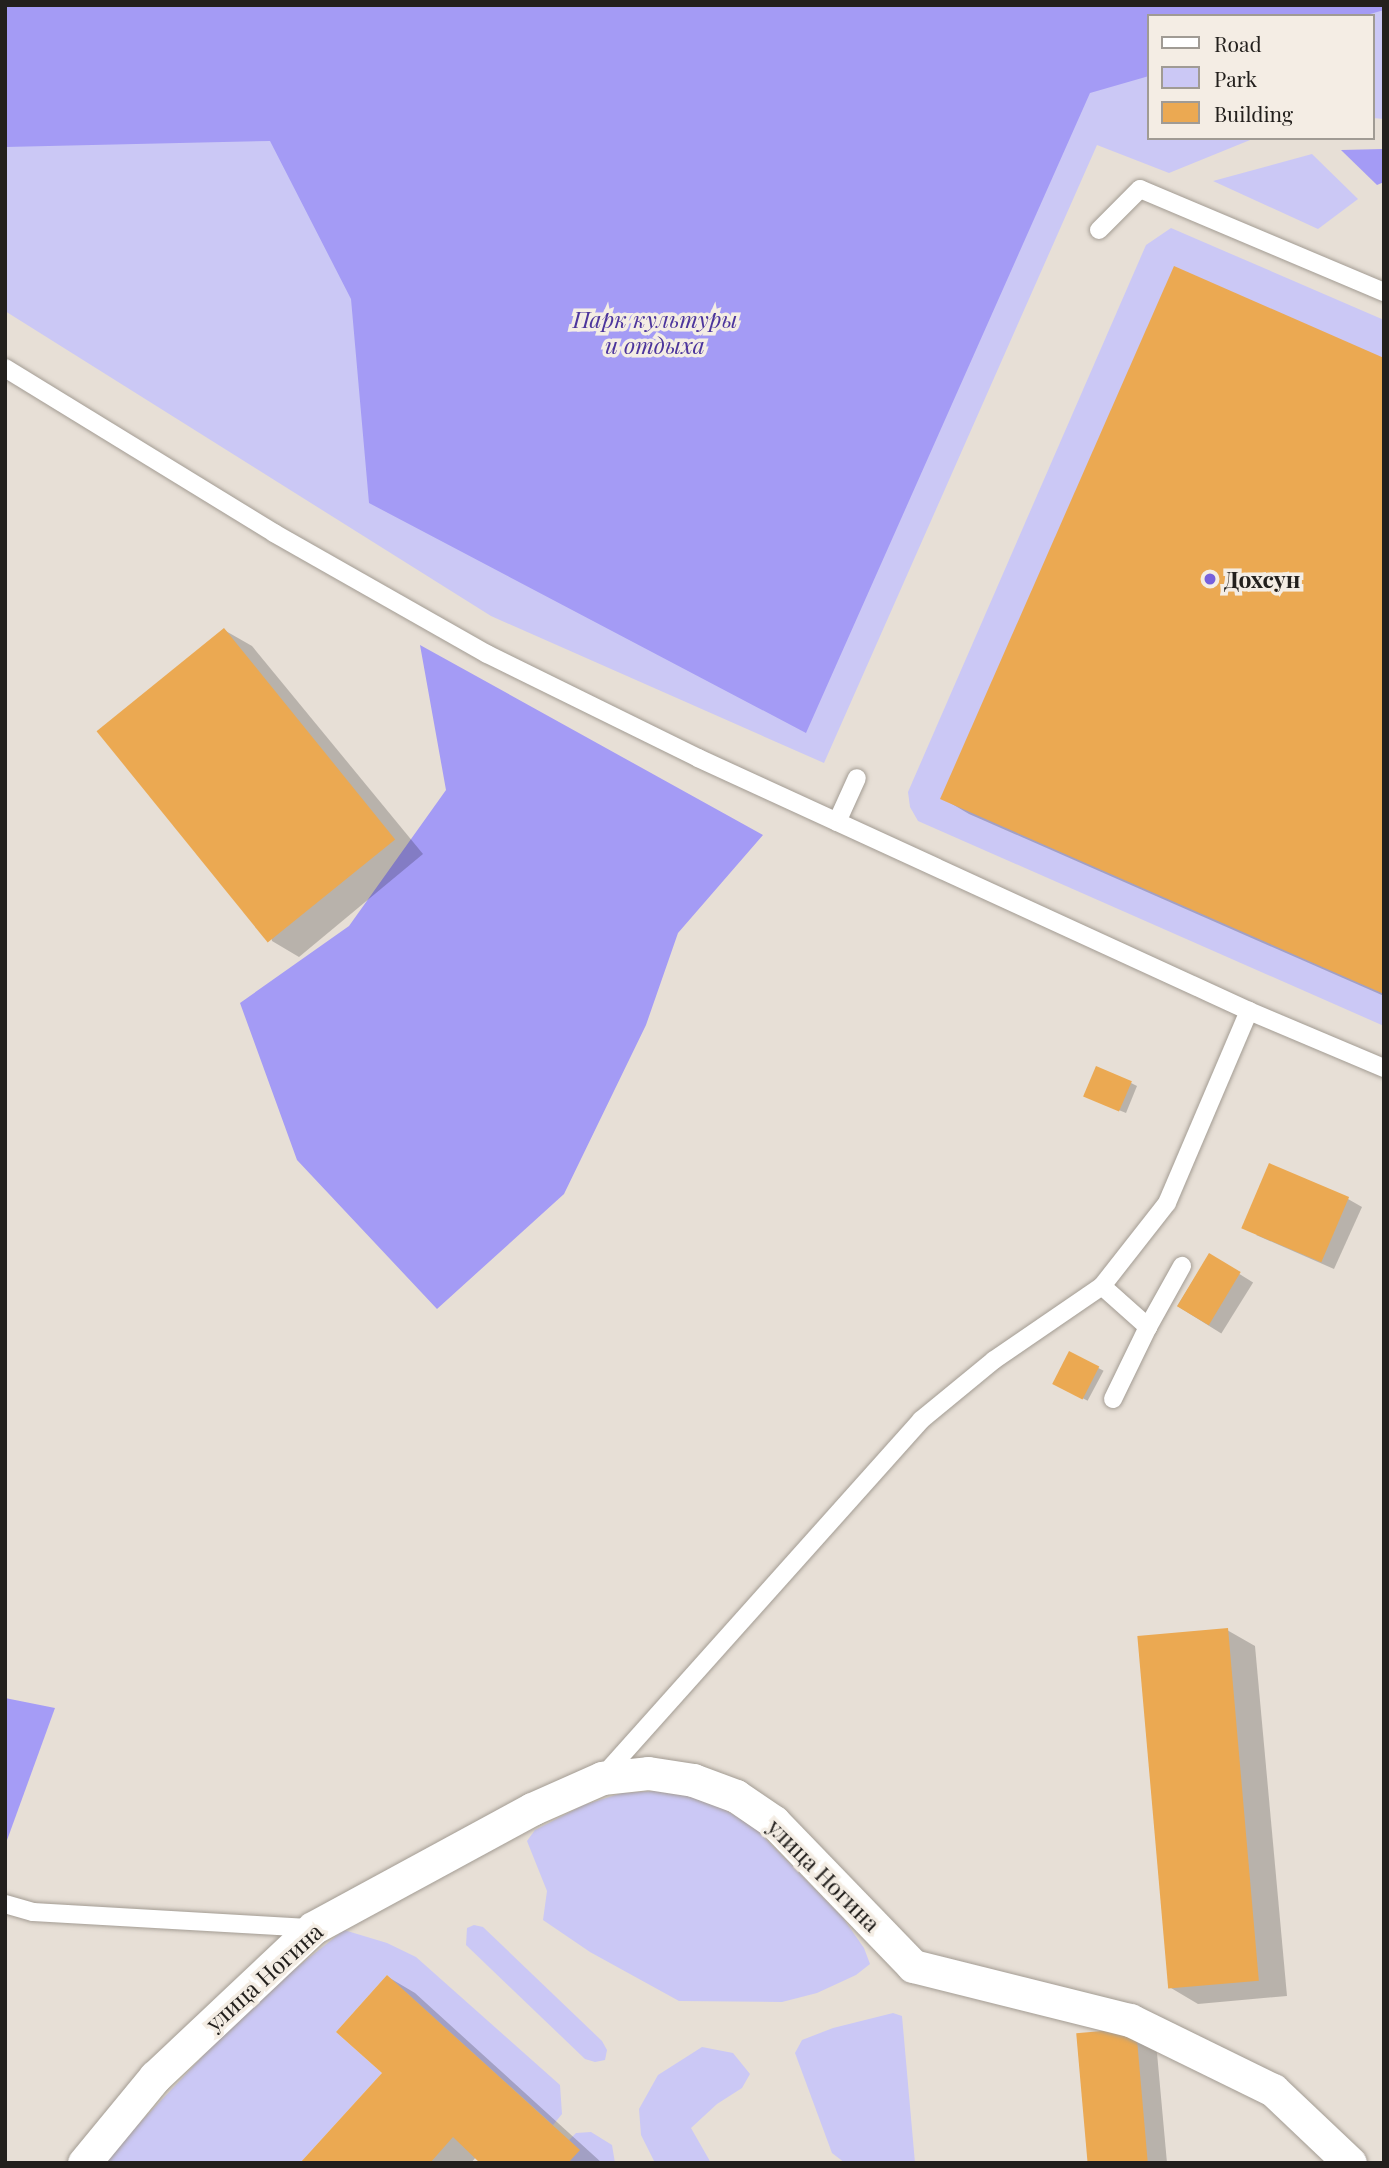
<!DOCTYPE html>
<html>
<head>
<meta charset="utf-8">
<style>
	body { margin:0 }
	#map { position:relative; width:1389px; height:2168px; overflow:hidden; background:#e7dfd6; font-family:"Playfair Display",serif }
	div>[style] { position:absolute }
	.green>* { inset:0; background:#cbc8f5 }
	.forest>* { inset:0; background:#a49bf5 }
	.water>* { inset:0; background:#a59cf6 }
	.shadow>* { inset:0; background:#0003; transform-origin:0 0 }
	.building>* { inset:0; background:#eba952; transform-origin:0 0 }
	.roads { filter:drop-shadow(0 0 2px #a39c93) drop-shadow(0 0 2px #a39c93) }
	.lane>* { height:18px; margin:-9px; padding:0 9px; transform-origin:9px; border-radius:9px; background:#fff }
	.street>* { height:33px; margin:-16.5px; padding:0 16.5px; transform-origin:16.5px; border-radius:16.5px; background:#fff }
	.dots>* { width:19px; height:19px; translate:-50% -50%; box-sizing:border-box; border:4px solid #f4ede4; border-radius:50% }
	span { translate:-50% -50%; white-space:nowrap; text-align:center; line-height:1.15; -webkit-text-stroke:7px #f4ede4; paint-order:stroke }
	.park-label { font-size:23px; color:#4c359c; font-style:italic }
	.poi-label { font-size:23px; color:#23201d; font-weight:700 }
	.left { translate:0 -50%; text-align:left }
	.street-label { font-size:23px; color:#23201d }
	.frame { position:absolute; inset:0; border:7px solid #23201d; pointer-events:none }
	.legend { position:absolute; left:1147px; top:14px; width:228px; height:126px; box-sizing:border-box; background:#f4ede4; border:2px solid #a09b94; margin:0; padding:9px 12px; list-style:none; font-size:21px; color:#23201d }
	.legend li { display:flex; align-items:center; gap:14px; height:35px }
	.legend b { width:35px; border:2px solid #a09b94 }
</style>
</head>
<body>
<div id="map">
	<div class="green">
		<i style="clip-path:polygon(5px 5px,1384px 5px,1384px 119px,1373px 118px,1373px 16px,1149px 16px,1149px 138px,1255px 138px,1169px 173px,1097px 145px,824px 763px,491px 616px,5px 311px)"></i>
		<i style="clip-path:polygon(1312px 154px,1358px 199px,1318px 229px,1213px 181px)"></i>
		<i style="clip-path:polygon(1171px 228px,1384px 320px,1384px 1026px,918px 821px,910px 807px,908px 792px,1146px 245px)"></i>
		<i style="clip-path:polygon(674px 1790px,714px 1803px,755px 1828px,843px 1918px,864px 1948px,870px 1964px,856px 1975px,817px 1993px,782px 2002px,679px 2001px,590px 1952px,543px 1920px,547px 1891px,527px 1841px,535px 1830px,584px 1805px,622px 1793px)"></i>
		<i style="clip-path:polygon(474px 1925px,483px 1927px,602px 2041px,607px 2050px,605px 2060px,595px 2062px,585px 2059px,466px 1945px,467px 1928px)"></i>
		<i style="clip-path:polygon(344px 1930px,387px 1943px,416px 1957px,560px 2085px,562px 2114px,553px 2125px,387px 1975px,336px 2032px,382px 2073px,300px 2163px,102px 2163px,256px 2000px)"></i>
		<i style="clip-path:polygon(893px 2013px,902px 2016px,915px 2163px,845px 2163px,832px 2153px,795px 2053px,802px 2040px,833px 2028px)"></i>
		<i style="clip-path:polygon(702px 2047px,733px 2053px,750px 2074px,742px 2088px,717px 2104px,691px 2128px,711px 2163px,655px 2163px,641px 2135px,639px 2109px,658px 2075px)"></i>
		<i style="clip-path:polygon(591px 2132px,612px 2145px,615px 2163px,568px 2163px,579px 2150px,569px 2140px,576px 2133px)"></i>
	</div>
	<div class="forest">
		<i style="clip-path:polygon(5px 5px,1384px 5px,1384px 10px,1363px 16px,1149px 16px,1149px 76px,1090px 93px,806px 733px,369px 503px,351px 299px,270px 141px,5px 147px)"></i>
		<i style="clip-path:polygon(1384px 149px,1384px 182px,1377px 185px,1341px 150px)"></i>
		<i style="clip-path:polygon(420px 645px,763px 835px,678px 933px,646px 1025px,564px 1194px,437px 1309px,297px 1160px,240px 1003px,349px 926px,446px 790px)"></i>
	</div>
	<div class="water">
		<i style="clip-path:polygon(5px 1698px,55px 1708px,6px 1843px,5px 1843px)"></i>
	</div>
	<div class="shadow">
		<i style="clip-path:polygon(1384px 360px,1384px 996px,969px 814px,942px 798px)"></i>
		<i style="clip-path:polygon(224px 630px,252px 646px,423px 854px,299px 957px,272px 941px)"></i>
		<i style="clip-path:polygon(1131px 1083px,1137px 1086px,1126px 1113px,1092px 1099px)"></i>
		<i style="clip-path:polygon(1348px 1199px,1362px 1207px,1334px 1269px,1256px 1235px)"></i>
		<i style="left:1209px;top:1255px;width:52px;height:60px;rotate:32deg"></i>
		<i style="left:1070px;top:1353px;width:38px;height:34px;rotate:28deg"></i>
		<i style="clip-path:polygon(1227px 1630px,1255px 1646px,1287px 1996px,1198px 2004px,1171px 1988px)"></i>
		<i style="clip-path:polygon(388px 1977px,415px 1993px,602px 2163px,483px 2163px,476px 2157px,471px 2163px,303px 2163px,384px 2073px)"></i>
		<i style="clip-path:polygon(1077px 2036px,1156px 2042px,1167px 2163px,1089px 2163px)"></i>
	</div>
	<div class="building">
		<i style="clip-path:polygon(1174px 266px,1384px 358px,1384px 994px,940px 799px)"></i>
		<i style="left:224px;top:628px;width:272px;height:164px;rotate:51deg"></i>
		<i style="left:1096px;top:1066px;width:39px;height:33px;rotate:23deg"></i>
		<i style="left:1269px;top:1163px;width:87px;height:71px;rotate:23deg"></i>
		<i style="left:1209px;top:1253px;width:37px;height:62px;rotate:31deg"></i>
		<i style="left:1069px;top:1351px;width:34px;height:37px;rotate:27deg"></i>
		<i style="left:1228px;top:1628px;width:354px;height:91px;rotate:85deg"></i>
		<i style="clip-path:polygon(387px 1975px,580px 2150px,568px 2163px,480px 2163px,453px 2137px,430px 2163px,300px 2163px,382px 2073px,336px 2032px)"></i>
		<i style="left:1136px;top:2028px;width:136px;height:60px;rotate:85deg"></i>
	</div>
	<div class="roads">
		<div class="lane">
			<i style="left:1099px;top:230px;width:58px;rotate:-45deg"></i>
			<i style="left:1140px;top:189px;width:265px;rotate:22.9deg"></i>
			<i style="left:5px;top:368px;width:316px;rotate:31.5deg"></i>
			<i style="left:274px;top:533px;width:245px;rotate:29.6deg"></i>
			<i style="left:487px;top:654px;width:235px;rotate:26.2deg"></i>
			<i style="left:698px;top:758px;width:606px;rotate:24.66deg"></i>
			<i style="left:1249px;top:1011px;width:147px;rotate:22.9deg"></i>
			<i style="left:837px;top:822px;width:48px;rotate:-65.6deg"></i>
			<i style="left:1102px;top:1286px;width:62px;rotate:41.7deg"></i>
			<i style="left:1148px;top:1327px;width:70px;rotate:-60.9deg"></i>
			<i style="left:1113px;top:1399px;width:80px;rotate:-64.1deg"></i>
			<i style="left:602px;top:1777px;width:479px;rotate:-48.2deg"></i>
			<i style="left:921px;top:1420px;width:94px;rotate:-39.4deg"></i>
			<i style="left:994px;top:1360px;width:131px;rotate:-34.4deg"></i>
			<i style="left:1102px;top:1286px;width:105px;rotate:-51.9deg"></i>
			<i style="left:1167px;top:1203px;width:209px;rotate:-66.9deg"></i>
			<i style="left:5px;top:1904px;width:29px;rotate:16deg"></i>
			<i style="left:33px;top:1912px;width:280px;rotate:3.3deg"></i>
		</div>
		<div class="street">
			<i style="left:84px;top:2163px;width:112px;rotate:-50.5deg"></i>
			<i style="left:155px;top:2077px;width:217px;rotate:-43.3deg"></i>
			<i style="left:313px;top:1928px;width:249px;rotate:-28.5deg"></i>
			<i style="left:532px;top:1809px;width:77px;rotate:-23.9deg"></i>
			<i style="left:602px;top:1778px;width:46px;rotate:-6.2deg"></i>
			<i style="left:648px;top:1773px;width:46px;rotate:8.8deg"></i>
			<i style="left:693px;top:1780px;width:46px;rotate:20.4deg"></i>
			<i style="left:736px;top:1796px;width:46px;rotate:34.4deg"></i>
			<i style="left:774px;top:1822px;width:200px;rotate:46deg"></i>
			<i style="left:913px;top:1966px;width:224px;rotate:14deg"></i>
			<i style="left:1130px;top:2020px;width:159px;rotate:26.1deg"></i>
			<i style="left:1273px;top:2090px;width:106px;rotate:43.5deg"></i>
		</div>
	</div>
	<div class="dots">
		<i style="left:1210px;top:579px;background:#7761dc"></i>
	</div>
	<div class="park-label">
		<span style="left:655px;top:332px">Парк культуры<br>и отдыха</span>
	</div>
	<div class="poi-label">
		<span class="left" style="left:1224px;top:579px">Дохсун</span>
	</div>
	<div class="street-label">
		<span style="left:824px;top:1875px;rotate:45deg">улица Ногина</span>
		<span style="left:264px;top:1977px;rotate:-42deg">улица Ногина</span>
	</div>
	<div class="frame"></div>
	<ul class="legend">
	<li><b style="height:9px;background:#fff"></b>Road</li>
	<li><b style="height:19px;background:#cbc8f5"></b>Park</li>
	<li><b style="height:19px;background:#eba952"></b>Building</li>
	</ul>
</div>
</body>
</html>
